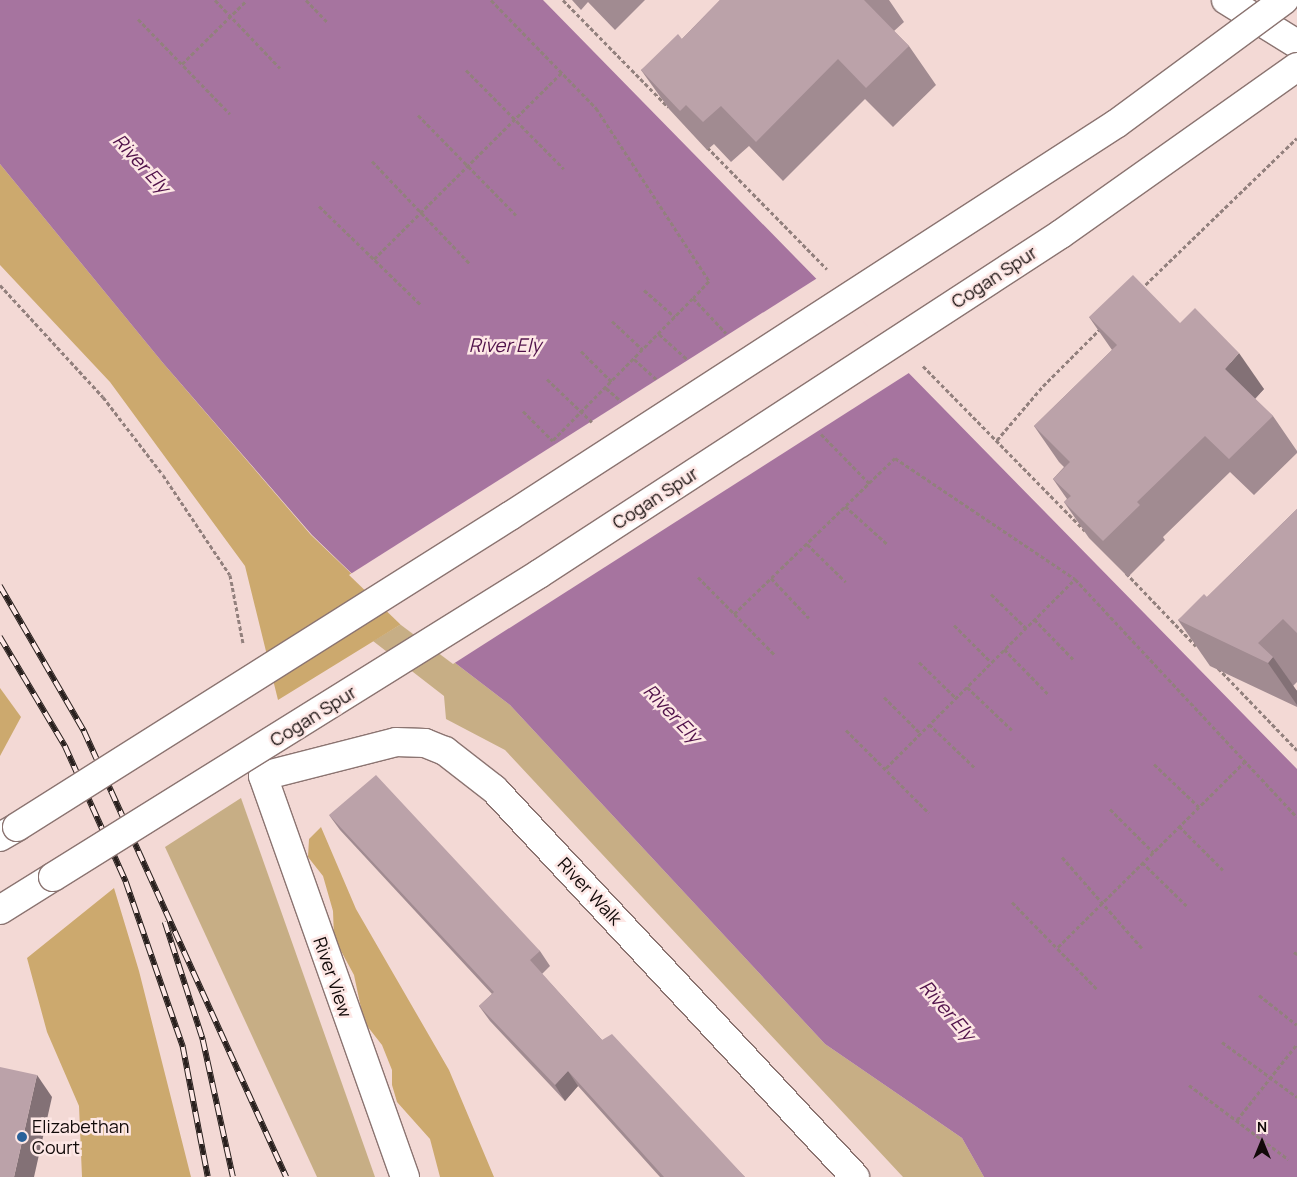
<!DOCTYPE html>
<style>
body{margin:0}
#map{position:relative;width:1297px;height:1177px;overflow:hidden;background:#f3d9d5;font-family:Manrope,sans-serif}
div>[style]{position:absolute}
.green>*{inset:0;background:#c7ae85}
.forest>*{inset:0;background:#cca96e}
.water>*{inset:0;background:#a6749f}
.pier>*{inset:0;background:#f3d9d5}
.path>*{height:3px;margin-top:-1.5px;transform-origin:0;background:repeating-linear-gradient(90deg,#92807d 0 4px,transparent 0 6.5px)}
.roads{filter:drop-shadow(1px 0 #8b7471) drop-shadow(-1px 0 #8b7471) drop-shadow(0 1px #8b7471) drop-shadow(0 -1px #8b7471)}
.minor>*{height:28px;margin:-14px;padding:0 14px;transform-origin:14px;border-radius:14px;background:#fff}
.major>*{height:28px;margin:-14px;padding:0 14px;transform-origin:14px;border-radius:14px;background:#fff}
.rail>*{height:5.5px;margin-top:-2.75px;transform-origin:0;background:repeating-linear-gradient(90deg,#fde7e5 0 11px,#29201e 0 22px);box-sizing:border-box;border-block:1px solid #29201e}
.bridges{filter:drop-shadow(1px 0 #8b7471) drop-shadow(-1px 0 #8b7471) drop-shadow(0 1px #8b7471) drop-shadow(0 -1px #8b7471)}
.major-bridge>*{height:28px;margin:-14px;padding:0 14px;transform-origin:14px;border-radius:14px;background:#fff}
.wall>*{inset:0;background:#a18b91}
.shaded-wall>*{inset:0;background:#837176}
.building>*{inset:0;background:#bba2a9}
.dots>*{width:14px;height:14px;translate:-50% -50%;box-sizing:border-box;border:2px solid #fde7e5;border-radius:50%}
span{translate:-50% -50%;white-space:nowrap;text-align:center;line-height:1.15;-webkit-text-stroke:5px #fde7e5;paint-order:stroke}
.street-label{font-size:18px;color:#120a09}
.poi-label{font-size:18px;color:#120a09}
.left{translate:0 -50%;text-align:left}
.water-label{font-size:19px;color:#50114a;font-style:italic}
.north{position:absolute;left:1237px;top:1117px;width:50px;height:50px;-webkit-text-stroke:4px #fde7e5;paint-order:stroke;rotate:0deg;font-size:14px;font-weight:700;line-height:20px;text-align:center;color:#120a09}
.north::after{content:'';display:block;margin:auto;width:18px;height:22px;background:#120a09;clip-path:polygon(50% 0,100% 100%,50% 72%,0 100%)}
</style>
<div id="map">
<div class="green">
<i style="clip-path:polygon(403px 623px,510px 705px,825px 1044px,962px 1138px,984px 1177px,903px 1177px,505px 750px,446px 719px,444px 696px,373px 641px)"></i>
<i style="clip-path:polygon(241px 798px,375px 1177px,317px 1177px,165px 847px)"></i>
</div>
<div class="forest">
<i style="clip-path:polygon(0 164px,163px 363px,311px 535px,403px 623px,278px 700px,245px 566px,110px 382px,0 265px)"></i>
<i style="clip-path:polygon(0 688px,21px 717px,0 756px)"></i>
<i style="clip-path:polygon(321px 827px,356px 909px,449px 1070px,494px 1177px,440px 1177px,430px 1139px,397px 1102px,392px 1085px,392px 1070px,382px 1045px,364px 1022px,354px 975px,334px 938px,333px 911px,323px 876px,308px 857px,309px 839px)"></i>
<i style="clip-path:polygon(114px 888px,139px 971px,191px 1177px,82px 1177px,79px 1106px,47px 1032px,27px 958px)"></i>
</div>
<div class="water">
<i style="clip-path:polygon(0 0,543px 0,1297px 769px,1297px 1177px,984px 1177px,962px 1138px,825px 1044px,510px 705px,403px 623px,312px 535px,163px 363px,0 164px)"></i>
</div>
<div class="pier">
<i style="clip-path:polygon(819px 277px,912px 371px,453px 664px,401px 625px,349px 575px)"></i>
</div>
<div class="path">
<i style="left:215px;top:0;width:94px;rotate:46.3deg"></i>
<i style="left:306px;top:0;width:32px;rotate:46deg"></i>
<i style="left:491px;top:0;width:151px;rotate:45.8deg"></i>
<i style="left:596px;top:108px;width:207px;rotate:56.8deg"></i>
<i style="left:709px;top:281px;width:23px;rotate:133deg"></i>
<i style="left:693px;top:298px;width:48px;rotate:46.7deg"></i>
<i style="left:563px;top:0;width:150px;rotate:45.5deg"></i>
<i style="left:138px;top:19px;width:132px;rotate:45.9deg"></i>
<i style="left:182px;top:64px;width:91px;rotate:-44.6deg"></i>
<i style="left:466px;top:70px;width:139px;rotate:45.3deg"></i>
<i style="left:418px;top:115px;width:140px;rotate:45.6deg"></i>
<i style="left:707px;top:147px;width:171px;rotate:45.5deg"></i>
<i style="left:372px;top:161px;width:142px;rotate:46.4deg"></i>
<i style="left:319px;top:206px;width:142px;rotate:44.1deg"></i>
<i style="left:374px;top:259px;width:265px;rotate:-44.8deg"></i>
<i style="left:0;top:285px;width:152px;rotate:47.4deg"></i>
<i style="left:103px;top:397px;width:98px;rotate:52.4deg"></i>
<i style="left:163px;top:475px;width:120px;rotate:56.2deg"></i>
<i style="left:230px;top:575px;width:69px;rotate:79.2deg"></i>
<i style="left:1141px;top:289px;width:217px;rotate:-44.1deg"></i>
<i style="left:644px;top:290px;width:41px;rotate:41.1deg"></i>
<i style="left:612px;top:321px;width:42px;rotate:43.1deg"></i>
<i style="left:659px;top:334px;width:38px;rotate:42deg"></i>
<i style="left:581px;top:351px;width:44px;rotate:45deg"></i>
<i style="left:634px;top:359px;width:30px;rotate:42deg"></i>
<i style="left:923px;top:366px;width:231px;rotate:45.5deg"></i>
<i style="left:547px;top:379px;width:62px;rotate:43.7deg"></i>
<i style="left:606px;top:388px;width:20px;rotate:41deg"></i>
<i style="left:523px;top:411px;width:42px;rotate:45deg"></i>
<i style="left:821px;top:434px;width:69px;rotate:45.6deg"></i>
<i style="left:869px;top:483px;width:36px;rotate:-44deg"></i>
<i style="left:895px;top:458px;width:217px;rotate:33.9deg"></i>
<i style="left:1075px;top:579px;width:325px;rotate:47deg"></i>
<i style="left:553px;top:440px;width:199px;rotate:-45.4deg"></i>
<i style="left:997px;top:440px;width:71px;rotate:-49.6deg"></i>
<i style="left:1043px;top:386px;width:82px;rotate:-45deg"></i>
<i style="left:845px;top:506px;width:57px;rotate:42.1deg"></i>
<i style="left:807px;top:544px;width:54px;rotate:44.3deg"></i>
<i style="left:1126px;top:573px;width:101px;rotate:46.2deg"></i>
<i style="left:698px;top:577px;width:110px;rotate:45.4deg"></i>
<i style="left:771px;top:578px;width:55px;rotate:46.5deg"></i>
<i style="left:991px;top:594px;width:49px;rotate:44.2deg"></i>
<i style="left:734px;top:614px;width:188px;rotate:-44.1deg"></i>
<i style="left:1034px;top:619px;width:56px;rotate:45.7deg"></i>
<i style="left:954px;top:625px;width:52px;rotate:45deg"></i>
<i style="left:1004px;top:649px;width:64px;rotate:45.6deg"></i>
<i style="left:919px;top:662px;width:52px;rotate:44.2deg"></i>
<i style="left:1218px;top:668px;width:114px;rotate:46.1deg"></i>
<i style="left:967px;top:687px;width:62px;rotate:43.7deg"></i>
<i style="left:884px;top:697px;width:51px;rotate:45deg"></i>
<i style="left:929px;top:724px;width:64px;rotate:43.7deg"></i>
<i style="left:846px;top:730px;width:117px;rotate:45deg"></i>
<i style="left:1154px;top:764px;width:62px;rotate:43.7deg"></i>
<i style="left:886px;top:768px;width:267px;rotate:-45deg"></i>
<i style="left:1110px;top:809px;width:61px;rotate:45deg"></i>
<i style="left:1179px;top:826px;width:62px;rotate:45deg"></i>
<i style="left:1062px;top:857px;width:121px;rotate:48.7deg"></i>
<i style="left:1142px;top:862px;width:63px;rotate:44.4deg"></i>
<i style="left:1012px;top:902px;width:123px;rotate:45.7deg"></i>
<i style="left:1058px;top:947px;width:262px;rotate:-44.8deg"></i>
<i style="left:1294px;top:952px;width:4px;rotate:34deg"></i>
<i style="left:1259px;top:995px;width:48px;rotate:38.3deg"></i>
<i style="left:1222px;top:1042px;width:93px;rotate:36.3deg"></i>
<i style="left:1189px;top:1085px;width:124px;rotate:36.8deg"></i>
<i style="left:1237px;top:1120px;width:97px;rotate:-51.7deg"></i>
</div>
<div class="roads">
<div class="minor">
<i style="left:1226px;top:0;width:84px;rotate:31.8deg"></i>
<i style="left:405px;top:1177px;width:425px;rotate:-109.5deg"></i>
<i style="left:263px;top:776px;width:137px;rotate:-14.3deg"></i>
<i style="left:396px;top:742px;width:29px;rotate:2deg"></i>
<i style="left:425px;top:743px;width:22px;rotate:22deg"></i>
<i style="left:445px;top:751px;width:62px;rotate:37.8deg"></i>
<i style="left:494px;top:789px;width:530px;rotate:47.06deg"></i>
</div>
<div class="major">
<i style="left:0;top:837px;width:20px;rotate:-30deg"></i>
<i style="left:0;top:910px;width:62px;rotate:-31.9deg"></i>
</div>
</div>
<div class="rail">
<i style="left:0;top:586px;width:168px;rotate:59.9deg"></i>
<i style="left:84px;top:731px;width:490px;rotate:65.6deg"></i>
<i style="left:0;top:637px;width:127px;rotate:59.2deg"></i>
<i style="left:65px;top:746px;width:149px;rotate:65.8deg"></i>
<i style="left:126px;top:882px;width:175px;rotate:70.9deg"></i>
<i style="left:183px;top:1047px;width:132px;rotate:79.1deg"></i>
<i style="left:165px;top:922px;width:124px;rotate:72.1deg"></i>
<i style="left:203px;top:1040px;width:140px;rotate:77.6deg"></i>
</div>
<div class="bridges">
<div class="major-bridge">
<i style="left:17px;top:827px;width:583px;rotate:-32.25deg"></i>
<i style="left:510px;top:516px;width:722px;rotate:-32.9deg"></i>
<i style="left:1116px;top:124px;width:209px;rotate:-36.4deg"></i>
<i style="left:53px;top:877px;width:573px;rotate:-31.94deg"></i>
<i style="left:539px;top:574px;width:623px;rotate:-33.08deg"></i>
<i style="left:1061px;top:234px;width:289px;rotate:-35.3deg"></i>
</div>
</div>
<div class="wall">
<i style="clip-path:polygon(572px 0,645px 0,615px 30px,588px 2px,581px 10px)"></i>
<i style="clip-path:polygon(720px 0,889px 0,904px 22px,894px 31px,909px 46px,936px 85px,893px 127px,865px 99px,783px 181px,749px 146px,731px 162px,714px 144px,707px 150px,669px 109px,641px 70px,682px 39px)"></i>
<i style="clip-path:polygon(1089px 317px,1180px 323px,1264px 389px,1255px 399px,1273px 416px,1297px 451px,1297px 453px,1254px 495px,1230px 472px,1163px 537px,1165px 540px,1128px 577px,1089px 538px,1064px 502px,1067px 499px,1053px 479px,1064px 467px,1059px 462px,1034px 426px,1112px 350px)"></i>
<i style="clip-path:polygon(1297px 509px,1297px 682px,1293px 686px,1297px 691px,1297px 707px,1210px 666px,1178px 620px,1207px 597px)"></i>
<i style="clip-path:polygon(329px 815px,540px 951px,550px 966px,542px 974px,602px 1040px,745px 1177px,660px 1177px,578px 1086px,565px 1101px,490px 1021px,479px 1006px,492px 994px,340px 830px)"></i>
</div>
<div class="shaded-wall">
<i style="clip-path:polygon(1239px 353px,1264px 389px,1250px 404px,1225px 369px)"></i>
<i style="clip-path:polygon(1273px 657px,1297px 691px,1297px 705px,1268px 663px)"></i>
<i style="clip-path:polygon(568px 1071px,578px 1086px,565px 1101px,555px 1085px)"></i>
<i style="clip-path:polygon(37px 1075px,52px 1097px,34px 1177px,14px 1177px)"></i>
</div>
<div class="building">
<i style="clip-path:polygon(720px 0,864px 0,909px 46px,866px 88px,838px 59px,756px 142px,721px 106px,703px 122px,686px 105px,680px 111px,641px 70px,678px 34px,682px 39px)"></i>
<i style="clip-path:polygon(1133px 275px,1180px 323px,1195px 308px,1239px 353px,1225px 369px,1273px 416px,1229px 459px,1205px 436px,1137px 502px,1140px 505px,1103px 541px,1064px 502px,1071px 496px,1053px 479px,1070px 462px,1034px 426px,1117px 345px,1089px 317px)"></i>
<i style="clip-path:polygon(1297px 509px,1297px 633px,1283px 619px,1258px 643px,1273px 657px,1268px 663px,1178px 620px,1204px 594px,1207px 597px)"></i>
<i style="clip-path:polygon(376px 775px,540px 951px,530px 960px,602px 1040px,612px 1034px,745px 1177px,664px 1177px,568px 1071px,555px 1085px,479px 1006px,494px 992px,329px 815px)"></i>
<i style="clip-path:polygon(0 1067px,37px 1075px,14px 1177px,0 1177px)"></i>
</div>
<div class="dots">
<i style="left:22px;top:1137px;background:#2a629a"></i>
</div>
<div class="street-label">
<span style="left:994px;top:277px;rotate:-33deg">Cogan Spur</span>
<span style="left:655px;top:498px;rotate:-33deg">Cogan Spur</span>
<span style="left:313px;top:716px;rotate:-32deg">Cogan Spur</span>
<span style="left:590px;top:891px;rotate:47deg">River Walk</span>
<span style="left:333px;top:977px;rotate:71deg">River View</span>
</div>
<div class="poi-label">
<span class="left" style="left:32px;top:1137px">Elizabethan<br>Court</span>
</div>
<div class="water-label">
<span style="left:141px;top:164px;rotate:47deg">River Ely</span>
<span style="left:505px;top:346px">River Ely</span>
<span style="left:672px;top:714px;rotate:46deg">River Ely</span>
<span style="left:947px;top:1011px;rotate:49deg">River Ely</span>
</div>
<div class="north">N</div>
</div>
